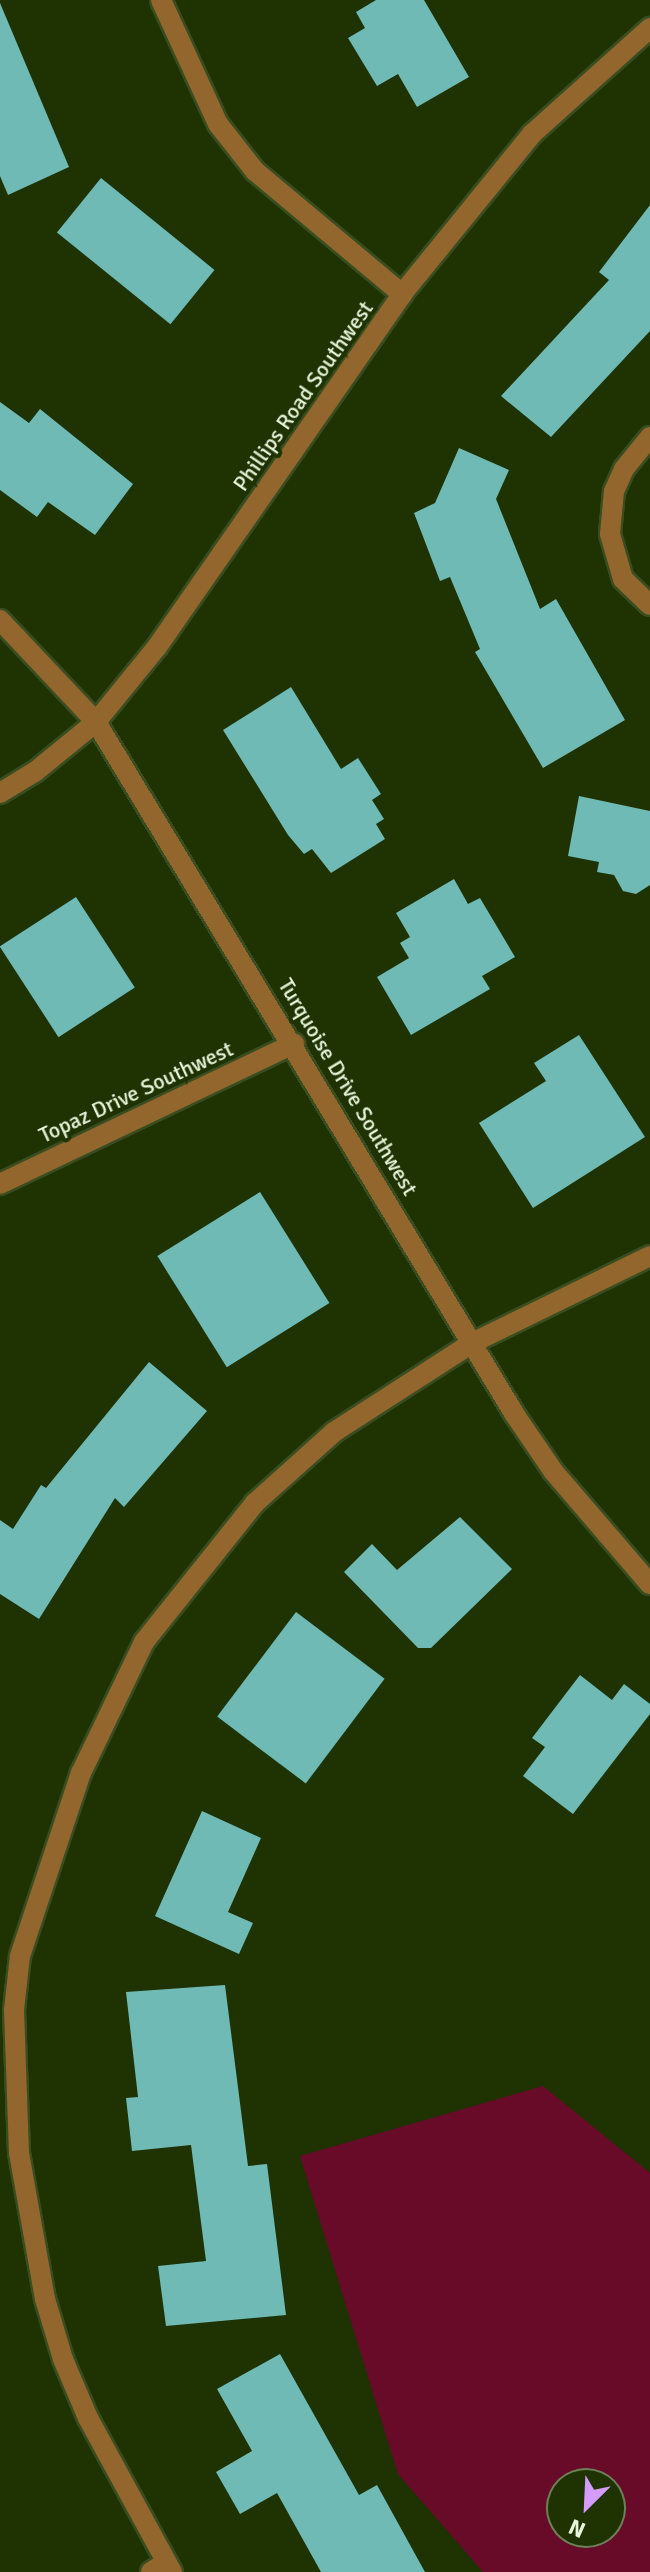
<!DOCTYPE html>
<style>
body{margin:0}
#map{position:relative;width:650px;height:2572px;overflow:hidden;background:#1e3202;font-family:Signika,sans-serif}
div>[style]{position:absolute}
.green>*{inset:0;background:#680b28}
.building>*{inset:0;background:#6fbab5;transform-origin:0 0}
.roads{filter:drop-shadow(2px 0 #3a4d20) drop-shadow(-2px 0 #3a4d20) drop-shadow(0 2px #3a4d20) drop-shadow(0 -2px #3a4d20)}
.minor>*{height:20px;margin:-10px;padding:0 10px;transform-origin:10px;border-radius:10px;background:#93662d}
.tertiary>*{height:20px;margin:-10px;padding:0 10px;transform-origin:10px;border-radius:10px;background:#93662d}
span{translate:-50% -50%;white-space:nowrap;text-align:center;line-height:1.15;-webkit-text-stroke:8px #1e3202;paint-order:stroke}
.street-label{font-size:22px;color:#e7f5da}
.north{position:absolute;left:546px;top:2468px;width:80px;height:80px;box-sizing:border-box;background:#1e3202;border:2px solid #6e8058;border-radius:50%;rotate:204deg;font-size:22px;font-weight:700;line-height:32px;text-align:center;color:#e7f5da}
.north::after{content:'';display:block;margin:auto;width:28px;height:36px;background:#d49cfc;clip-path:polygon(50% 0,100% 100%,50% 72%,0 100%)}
</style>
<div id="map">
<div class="green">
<i style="clip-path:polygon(evenodd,543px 2086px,650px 2173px,650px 2572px,483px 2572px,398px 2474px,300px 2156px,543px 2086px,610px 2484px,610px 2532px,562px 2532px,562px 2484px,610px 2484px)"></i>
</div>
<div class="building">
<i style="clip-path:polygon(376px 0,424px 0,469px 77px,417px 107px,398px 74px,377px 86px,348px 38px,365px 28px,356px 12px)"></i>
<i style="clip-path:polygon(0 3px,69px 167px,8px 195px,0 176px)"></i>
<i style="left:101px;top:178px;width:146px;height:70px;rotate:39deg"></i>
<i style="clip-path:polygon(650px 205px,650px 331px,551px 437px,501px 396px,609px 280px,599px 272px)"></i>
<i style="clip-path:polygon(0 402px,29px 423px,40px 409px,133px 484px,95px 535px,48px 502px,37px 517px,0 490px)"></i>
<i style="clip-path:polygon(459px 448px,509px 470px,496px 499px,540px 609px,556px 599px,625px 720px,543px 768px,475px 652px,480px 649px,450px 577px,440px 581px,414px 513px,435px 503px)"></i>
<i style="clip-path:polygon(291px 687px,341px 769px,358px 758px,381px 794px,372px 800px,384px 819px,376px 824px,385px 839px,331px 873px,312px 849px,304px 854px,288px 835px,223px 730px)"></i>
<i style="clip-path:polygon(579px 796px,650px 811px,650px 885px,636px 894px,623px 891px,614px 875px,597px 872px,599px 862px,568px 856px)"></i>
<i style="clip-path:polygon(454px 879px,468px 904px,480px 898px,515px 957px,482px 976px,490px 989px,411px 1035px,377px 977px,409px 958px,400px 943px,410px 937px,396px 913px)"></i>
<i style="left:76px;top:897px;width:108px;height:91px;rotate:57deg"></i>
<i style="clip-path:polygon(579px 1035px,645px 1137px,533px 1208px,479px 1123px,546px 1081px,534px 1063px)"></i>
<i style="left:260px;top:1192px;width:131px;height:121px;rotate:58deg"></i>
<i style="clip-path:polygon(149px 1362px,207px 1411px,124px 1507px,115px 1498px,39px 1619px,0 1594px,0 1520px,13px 1529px,41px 1485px,46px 1488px)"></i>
<i style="clip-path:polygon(460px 1517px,512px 1569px,431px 1648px,418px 1648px,344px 1572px,372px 1544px,397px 1570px)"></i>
<i style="left:296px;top:1612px;width:111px;height:131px;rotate:37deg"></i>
<i style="clip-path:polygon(580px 1675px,612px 1700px,624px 1684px,650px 1704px,650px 1714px,573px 1814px,523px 1776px,545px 1747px,532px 1738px)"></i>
<i style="clip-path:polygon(202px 1811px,261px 1838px,228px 1912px,253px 1923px,239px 1954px,155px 1916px)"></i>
<i style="clip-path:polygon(225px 1985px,248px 2166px,267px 2164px,286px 2315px,166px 2326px,158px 2266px,206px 2261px,191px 2145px,132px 2151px,126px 2098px,138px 2097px,126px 1992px)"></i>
<i style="clip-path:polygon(280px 2354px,359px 2495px,377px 2485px,425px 2572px,321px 2572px,277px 2493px,240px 2514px,216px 2472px,252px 2451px,217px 2389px)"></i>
</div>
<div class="roads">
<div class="minor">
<i style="left:161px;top:0;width:136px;rotate:65.3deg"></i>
<i style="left:218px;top:124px;width:60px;rotate:51.8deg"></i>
<i style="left:255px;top:171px;width:192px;rotate:39.9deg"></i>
<i style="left:650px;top:437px;width:41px;rotate:129.1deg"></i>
<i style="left:624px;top:469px;width:24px;rotate:114deg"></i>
<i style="left:614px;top:491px;width:43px;rotate:95.3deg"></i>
<i style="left:610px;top:534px;width:47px;rotate:73.9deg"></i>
<i style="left:623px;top:579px;width:37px;rotate:44deg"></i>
<i style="left:0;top:620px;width:140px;rotate:46.7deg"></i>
<i style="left:96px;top:722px;width:810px;rotate:58.84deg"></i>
<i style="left:515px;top:1415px;width:68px;rotate:55.8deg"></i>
<i style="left:553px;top:1471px;width:149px;rotate:49.4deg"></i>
<i style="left:0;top:793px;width:42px;rotate:-31.4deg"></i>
<i style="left:36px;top:771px;width:77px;rotate:-39.2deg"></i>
<i style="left:0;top:1184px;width:326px;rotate:-25.5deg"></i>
<i style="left:151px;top:2572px;width:17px;rotate:-33deg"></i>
</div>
<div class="tertiary">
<i style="left:96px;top:722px;width:97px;rotate:-50.9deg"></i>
<i style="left:157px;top:647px;width:430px;rotate:-55.2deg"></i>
<i style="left:402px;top:294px;width:206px;rotate:-50.9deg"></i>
<i style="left:532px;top:134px;width:159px;rotate:-41.9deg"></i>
<i style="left:172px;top:2572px;width:175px;rotate:-118.6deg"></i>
<i style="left:88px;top:2418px;width:64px;rotate:-113deg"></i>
<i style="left:63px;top:2359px;width:63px;rotate:-106.7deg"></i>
<i style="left:45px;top:2299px;width:148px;rotate:-100.1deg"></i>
<i style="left:19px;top:2153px;width:143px;rotate:-92deg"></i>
<i style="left:14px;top:2010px;width:54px;rotate:-83.7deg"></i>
<i style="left:20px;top:1956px;width:193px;rotate:-71.6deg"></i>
<i style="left:81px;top:1773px;width:145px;rotate:-64.3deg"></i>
<i style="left:144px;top:1642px;width:178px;rotate:-51.4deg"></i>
<i style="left:255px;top:1503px;width:106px;rotate:-41.9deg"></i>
<i style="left:334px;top:1432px;width:164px;rotate:-32.8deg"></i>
<i style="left:472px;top:1343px;width:198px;rotate:-26deg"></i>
</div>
</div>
<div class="street-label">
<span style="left:303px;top:396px;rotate:-55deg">Phillips Road Southwest</span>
<span style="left:348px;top:1087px;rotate:59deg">Turquoise Drive Southwest</span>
<span style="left:136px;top:1092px;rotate:-25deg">Topaz Drive Southwest</span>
</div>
<div class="north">N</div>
</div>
